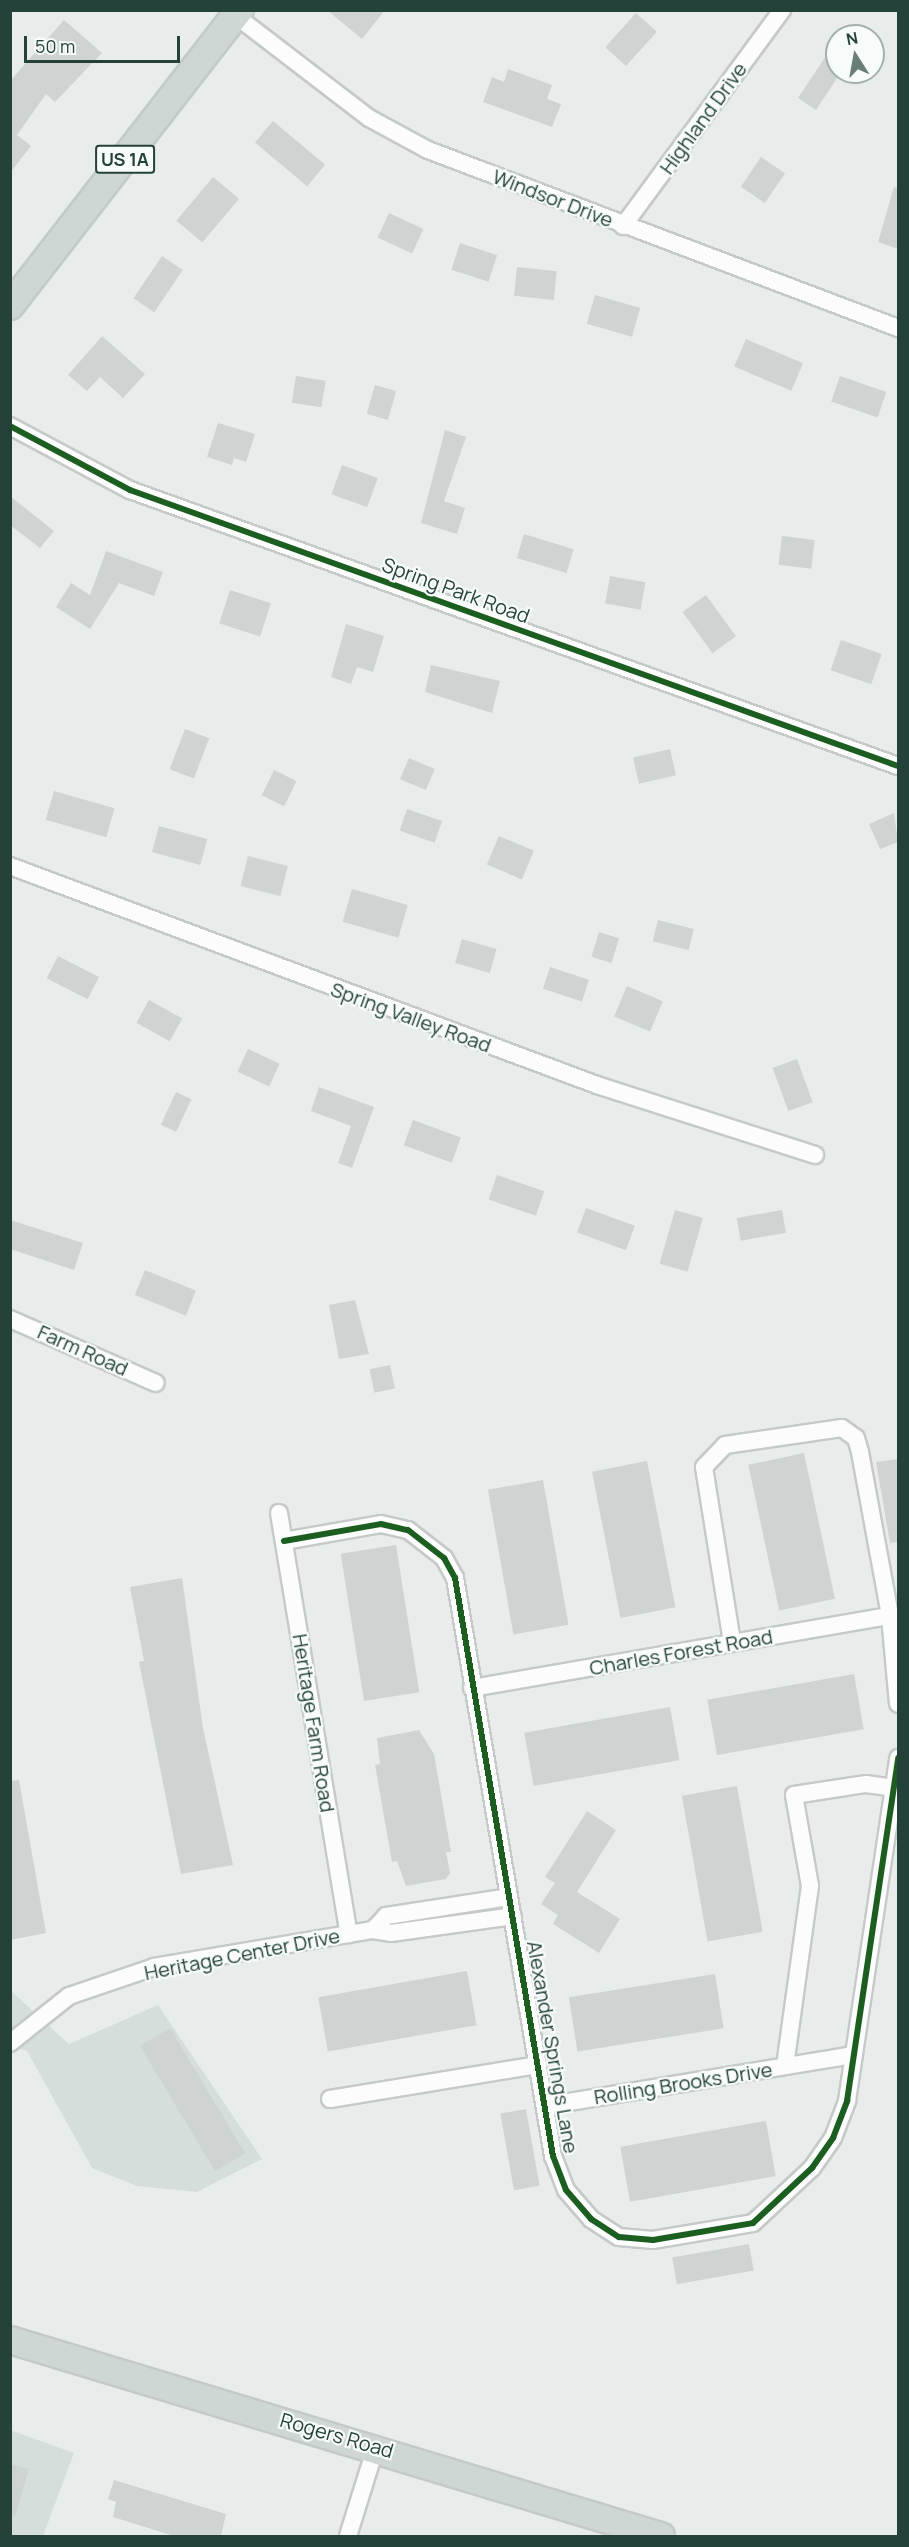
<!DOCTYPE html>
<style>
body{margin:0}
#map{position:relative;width:909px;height:2547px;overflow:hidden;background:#e8edeb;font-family:Manrope,sans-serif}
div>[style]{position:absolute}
.built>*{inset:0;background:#d6dedb}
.building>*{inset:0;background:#cfd4d2;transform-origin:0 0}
.roads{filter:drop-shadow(2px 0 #c5cac8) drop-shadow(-2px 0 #c5cac8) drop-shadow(0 2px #c5cac8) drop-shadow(0 -2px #c5cac8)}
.street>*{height:16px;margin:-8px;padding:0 8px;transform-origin:8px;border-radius:8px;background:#fcfcfc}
.primary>*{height:26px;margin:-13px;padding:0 13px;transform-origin:13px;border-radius:13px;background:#cfd7d5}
.cycleway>*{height:6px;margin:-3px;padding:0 3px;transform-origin:3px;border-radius:3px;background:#1b5e20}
span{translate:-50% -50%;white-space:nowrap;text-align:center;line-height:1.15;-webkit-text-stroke:4.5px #f7fbf9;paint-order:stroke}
.shield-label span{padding:2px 4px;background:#f7fbf9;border:2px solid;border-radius:4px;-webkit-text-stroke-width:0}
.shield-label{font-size:18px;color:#24423a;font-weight:700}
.street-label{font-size:20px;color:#24423a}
.frame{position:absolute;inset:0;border:12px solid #24423a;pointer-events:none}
.north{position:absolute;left:825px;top:24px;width:60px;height:60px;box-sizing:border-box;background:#f7fbf9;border:2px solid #a3b1ad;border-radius:50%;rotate:349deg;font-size:16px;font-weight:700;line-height:24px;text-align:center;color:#24423a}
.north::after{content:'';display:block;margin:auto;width:21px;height:27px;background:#697e78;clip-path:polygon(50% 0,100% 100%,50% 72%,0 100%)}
.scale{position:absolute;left:24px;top:36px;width:156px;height:27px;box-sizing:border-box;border:3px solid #24423a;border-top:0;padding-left:8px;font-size:18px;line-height:21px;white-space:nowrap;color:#24423a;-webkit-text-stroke:4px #f7fbf9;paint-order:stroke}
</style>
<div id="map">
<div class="built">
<i style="clip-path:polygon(10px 1990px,69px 2044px,158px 2005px,262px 2159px,197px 2192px,137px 2186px,92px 2168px,27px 2051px,11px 2046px)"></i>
<i style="clip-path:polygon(10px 2430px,74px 2453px,43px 2536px,11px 2536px)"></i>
</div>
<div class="building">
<i style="clip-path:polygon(327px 10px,385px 10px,362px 39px)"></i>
<i style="left:636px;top:13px;width:28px;height:46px;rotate:42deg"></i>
<i style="clip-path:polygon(64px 20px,102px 53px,55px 102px,46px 94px,17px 135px,31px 146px,10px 173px,10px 81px)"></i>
<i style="clip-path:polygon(826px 56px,837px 63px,837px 78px,816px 110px,798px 98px)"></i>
<i style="clip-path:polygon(508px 69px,552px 85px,547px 99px,561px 104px,552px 127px,483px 102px,492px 77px,504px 82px)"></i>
<i style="left:273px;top:121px;width:68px;height:28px;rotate:40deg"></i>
<i style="left:761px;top:157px;width:29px;height:36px;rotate:34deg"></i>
<i style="left:213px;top:177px;width:34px;height:57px;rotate:40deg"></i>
<i style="clip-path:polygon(894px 187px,898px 188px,898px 249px,878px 242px)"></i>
<i style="left:389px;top:213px;width:38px;height:27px;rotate:25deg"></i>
<i style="left:460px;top:243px;width:39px;height:28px;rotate:18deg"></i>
<i style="left:162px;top:256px;width:25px;height:51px;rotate:34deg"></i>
<i style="left:517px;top:267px;width:40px;height:29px;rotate:6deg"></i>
<i style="left:595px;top:295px;width:47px;height:30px;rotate:16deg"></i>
<i style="clip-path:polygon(102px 336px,145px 374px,123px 398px,100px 377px,87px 391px,68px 375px)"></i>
<i style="left:746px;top:339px;width:62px;height:30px;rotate:23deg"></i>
<i style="left:296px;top:376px;width:30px;height:27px;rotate:9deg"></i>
<i style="left:840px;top:376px;width:49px;height:27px;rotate:19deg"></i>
<i style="left:375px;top:385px;width:22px;height:30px;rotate:16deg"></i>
<i style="clip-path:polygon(218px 423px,255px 434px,246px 462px,234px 458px,232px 465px,207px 457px)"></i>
<i style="clip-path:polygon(445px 430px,466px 437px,444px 501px,465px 508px,457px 534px,421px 523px)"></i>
<i style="left:342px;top:465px;width:38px;height:31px;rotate:20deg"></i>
<i style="clip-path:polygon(10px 496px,54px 531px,40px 548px,10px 525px)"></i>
<i style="left:524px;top:534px;width:52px;height:25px;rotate:17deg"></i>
<i style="left:782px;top:536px;width:33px;height:29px;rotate:7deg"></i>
<i style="clip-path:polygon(106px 551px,163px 572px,154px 596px,119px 583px,90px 629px,56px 607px,71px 583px,90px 595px)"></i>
<i style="left:610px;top:576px;width:36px;height:28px;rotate:10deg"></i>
<i style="left:230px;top:590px;width:43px;height:35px;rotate:18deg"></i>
<i style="left:706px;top:595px;width:51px;height:29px;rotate:54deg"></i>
<i style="clip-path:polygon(346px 624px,384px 636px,373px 672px,357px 667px,351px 684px,331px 677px)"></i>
<i style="left:841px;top:640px;width:43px;height:32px;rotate:19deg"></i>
<i style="clip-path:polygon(431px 665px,500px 681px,492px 713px,425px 692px)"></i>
<i style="left:185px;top:729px;width:26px;height:43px;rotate:21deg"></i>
<i style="left:670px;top:749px;width:27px;height:38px;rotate:77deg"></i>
<i style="left:409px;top:758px;width:28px;height:23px;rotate:23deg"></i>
<i style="left:274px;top:770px;width:25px;height:28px;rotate:26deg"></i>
<i style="left:54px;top:791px;width:63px;height:30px;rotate:16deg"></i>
<i style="left:407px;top:809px;width:37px;height:23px;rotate:19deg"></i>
<i style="clip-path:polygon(894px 813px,898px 842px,880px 849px,869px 824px)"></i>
<i style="left:159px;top:826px;width:50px;height:27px;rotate:15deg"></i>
<i style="left:499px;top:836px;width:38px;height:31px;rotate:23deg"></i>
<i style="left:248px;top:856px;width:41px;height:31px;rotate:14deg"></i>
<i style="left:352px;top:889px;width:58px;height:34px;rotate:16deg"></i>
<i style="left:658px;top:920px;width:37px;height:22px;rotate:14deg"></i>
<i style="left:599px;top:932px;width:21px;height:26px;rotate:17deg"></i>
<i style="left:462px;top:939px;width:36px;height:25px;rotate:16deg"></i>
<i style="left:58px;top:956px;width:46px;height:25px;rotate:27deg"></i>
<i style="left:550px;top:967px;width:41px;height:23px;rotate:18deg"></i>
<i style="left:627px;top:986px;width:39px;height:33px;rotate:23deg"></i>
<i style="left:149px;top:1000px;width:38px;height:26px;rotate:29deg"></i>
<i style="left:248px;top:1049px;width:35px;height:25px;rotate:25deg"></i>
<i style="left:797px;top:1059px;width:46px;height:26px;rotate:70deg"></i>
<i style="clip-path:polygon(319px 1087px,374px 1107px,352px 1168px,338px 1163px,351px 1126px,311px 1111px)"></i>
<i style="left:176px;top:1092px;width:17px;height:36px;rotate:25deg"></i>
<i style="left:413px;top:1120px;width:51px;height:27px;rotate:20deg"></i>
<i style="left:497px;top:1175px;width:50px;height:26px;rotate:19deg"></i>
<i style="left:586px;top:1208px;width:52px;height:26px;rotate:20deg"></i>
<i style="left:675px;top:1210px;width:29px;height:56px;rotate:16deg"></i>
<i style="left:782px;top:1210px;width:23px;height:46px;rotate:80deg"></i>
<i style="clip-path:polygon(10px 1220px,83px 1243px,74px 1270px,10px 1249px)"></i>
<i style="left:145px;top:1270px;width:55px;height:27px;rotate:22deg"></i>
<i style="clip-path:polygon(355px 1300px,369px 1354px,339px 1359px,329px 1305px)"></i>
<i style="left:390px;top:1365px;width:24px;height:21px;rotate:78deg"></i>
<i style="left:804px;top:1453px;width:149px;height:57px;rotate:78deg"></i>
<i style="clip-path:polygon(898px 1459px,898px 1542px,890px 1543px,876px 1462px)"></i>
<i style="left:647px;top:1461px;width:149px;height:56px;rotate:79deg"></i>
<i style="left:543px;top:1480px;width:147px;height:56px;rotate:80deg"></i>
<i style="left:396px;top:1545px;width:149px;height:56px;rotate:81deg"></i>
<i style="clip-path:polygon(182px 1578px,203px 1728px,233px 1865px,181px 1874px,139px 1662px,144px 1661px,130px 1587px)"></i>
<i style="left:854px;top:1674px;width:56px;height:149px;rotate:80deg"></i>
<i style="left:670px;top:1707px;width:54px;height:148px;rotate:80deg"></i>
<i style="clip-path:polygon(419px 1730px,434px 1754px,451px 1852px,446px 1852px,450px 1873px,446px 1879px,406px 1886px,397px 1861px,392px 1862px,375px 1765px,380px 1764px,377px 1738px)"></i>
<i style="clip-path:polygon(19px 1780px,46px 1933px,10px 1940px,10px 1781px)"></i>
<i style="left:737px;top:1786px;width:148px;height:56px;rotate:80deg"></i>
<i style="clip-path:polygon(587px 1811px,616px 1830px,577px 1892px,620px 1919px,599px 1953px,553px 1924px,558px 1915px,541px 1904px,555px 1883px,545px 1877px)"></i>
<i style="left:467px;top:1971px;width:55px;height:151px;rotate:80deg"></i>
<i style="left:715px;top:1974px;width:55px;height:148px;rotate:81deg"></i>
<i style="left:170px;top:2028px;width:146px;height:35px;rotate:59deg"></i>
<i style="left:526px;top:2109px;width:78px;height:26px;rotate:80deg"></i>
<i style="left:766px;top:2121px;width:56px;height:148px;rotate:80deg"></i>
<i style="left:749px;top:2244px;width:27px;height:78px;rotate:80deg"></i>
<i style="clip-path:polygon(10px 2464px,29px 2469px,15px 2517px,10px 2517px)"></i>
<i style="clip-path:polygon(114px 2480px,226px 2514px,221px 2536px,174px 2536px,113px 2517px,116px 2502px,108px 2499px)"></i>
</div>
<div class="roads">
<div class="street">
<i style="left:236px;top:16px;width:168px;rotate:37.5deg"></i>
<i style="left:369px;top:118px;width:67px;rotate:28.5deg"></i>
<i style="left:428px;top:150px;width:503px;rotate:20.74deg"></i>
<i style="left:623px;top:226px;width:268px;rotate:-53.6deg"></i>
<i style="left:10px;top:426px;width:136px;rotate:28.1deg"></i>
<i style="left:130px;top:490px;width:816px;rotate:19.77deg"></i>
<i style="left:10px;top:866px;width:627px;rotate:20.46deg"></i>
<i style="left:597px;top:1085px;width:229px;rotate:17.8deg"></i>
<i style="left:10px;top:1319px;width:159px;rotate:23.7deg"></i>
<i style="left:279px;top:1513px;width:427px;rotate:80.6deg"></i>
<i style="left:284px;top:1541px;width:98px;rotate:-9.9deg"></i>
<i style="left:381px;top:1524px;width:28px;rotate:13deg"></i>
<i style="left:408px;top:1530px;width:46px;rotate:37.9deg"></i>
<i style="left:444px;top:1558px;width:23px;rotate:61deg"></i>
<i style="left:455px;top:1578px;width:586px;rotate:80.38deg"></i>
<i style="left:553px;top:2156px;width:36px;rotate:69deg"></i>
<i style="left:566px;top:2190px;width:38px;rotate:49deg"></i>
<i style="left:591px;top:2219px;width:33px;rotate:33deg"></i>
<i style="left:619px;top:2237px;width:34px;rotate:5deg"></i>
<i style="left:653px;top:2240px;width:101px;rotate:-9.6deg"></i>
<i style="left:753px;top:2223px;width:81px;rotate:-43deg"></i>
<i style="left:812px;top:2168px;width:37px;rotate:-55deg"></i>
<i style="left:833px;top:2138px;width:40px;rotate:-69deg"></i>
<i style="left:847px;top:2101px;width:347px;rotate:-81.5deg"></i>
<i style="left:732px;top:1642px;width:177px;rotate:-99.1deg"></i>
<i style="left:704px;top:1467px;width:30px;rotate:-46deg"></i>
<i style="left:725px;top:1445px;width:118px;rotate:-8.3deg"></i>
<i style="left:842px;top:1428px;width:17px;rotate:36deg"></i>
<i style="left:856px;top:1438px;width:15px;rotate:74deg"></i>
<i style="left:860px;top:1452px;width:167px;rotate:79.6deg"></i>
<i style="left:890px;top:1616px;width:88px;rotate:84.8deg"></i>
<i style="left:472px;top:1688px;width:424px;rotate:-9.8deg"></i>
<i style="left:373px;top:1930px;width:19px;rotate:-47deg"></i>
<i style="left:386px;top:1916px;width:124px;rotate:-8.8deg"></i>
<i style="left:10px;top:2043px;width:75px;rotate:-38.5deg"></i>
<i style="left:69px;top:1996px;width:90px;rotate:-18.8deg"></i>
<i style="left:154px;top:1967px;width:222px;rotate:-9.6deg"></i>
<i style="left:373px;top:1930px;width:18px;rotate:9deg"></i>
<i style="left:391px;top:1933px;width:123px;rotate:-7.9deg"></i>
<i style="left:785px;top:2066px;width:182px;rotate:-82.1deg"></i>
<i style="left:810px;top:1886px;width:92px;rotate:-100deg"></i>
<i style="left:794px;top:1795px;width:73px;rotate:-8.7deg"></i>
<i style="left:866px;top:1784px;width:28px;rotate:8deg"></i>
<i style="left:330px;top:2099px;width:211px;rotate:-9.3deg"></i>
<i style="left:545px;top:2106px;width:313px;rotate:-9.4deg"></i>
<i style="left:348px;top:2536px;width:94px;rotate:-72.7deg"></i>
</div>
<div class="primary">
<i style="left:10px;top:306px;width:375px;rotate:-52.2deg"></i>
<i style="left:10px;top:2340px;width:680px;rotate:16.76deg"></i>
</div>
</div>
<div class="cycleway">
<i style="left:10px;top:426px;width:136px;rotate:28.1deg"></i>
<i style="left:130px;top:490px;width:816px;rotate:19.77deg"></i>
<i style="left:284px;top:1541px;width:98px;rotate:-9.9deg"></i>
<i style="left:381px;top:1524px;width:28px;rotate:13deg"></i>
<i style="left:408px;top:1530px;width:46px;rotate:37.9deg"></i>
<i style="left:444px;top:1558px;width:23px;rotate:61deg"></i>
<i style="left:455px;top:1578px;width:586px;rotate:80.38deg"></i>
<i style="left:553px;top:2156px;width:36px;rotate:69deg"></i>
<i style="left:566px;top:2190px;width:38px;rotate:49deg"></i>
<i style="left:591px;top:2219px;width:33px;rotate:33deg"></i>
<i style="left:619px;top:2237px;width:34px;rotate:5deg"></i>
<i style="left:653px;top:2240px;width:101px;rotate:-9.6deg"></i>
<i style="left:753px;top:2223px;width:81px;rotate:-43deg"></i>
<i style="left:812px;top:2168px;width:37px;rotate:-55deg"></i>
<i style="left:833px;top:2138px;width:40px;rotate:-69deg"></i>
<i style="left:847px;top:2101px;width:347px;rotate:-81.5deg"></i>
</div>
<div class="shield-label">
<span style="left:125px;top:159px">US 1A</span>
</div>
<div class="street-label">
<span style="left:703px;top:118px;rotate:-54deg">Highland Drive</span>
<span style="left:553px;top:198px;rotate:21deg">Windsor Drive</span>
<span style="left:456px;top:590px;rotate:20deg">Spring Park Road</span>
<span style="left:411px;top:1017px;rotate:20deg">Spring Valley Road</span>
<span style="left:83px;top:1350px;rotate:24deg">Farm Road</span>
<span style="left:681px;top:1652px;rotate:-10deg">Charles Forest Road</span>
<span style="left:314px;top:1723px;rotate:81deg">Heritage Farm Road</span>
<span style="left:242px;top:1954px;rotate:-11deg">Heritage Center Drive</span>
<span style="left:553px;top:2047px;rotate:80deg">Alexander Springs Lane</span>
<span style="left:683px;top:2083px;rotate:-9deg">Rolling Brooks Drive</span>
<span style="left:337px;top:2435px;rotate:16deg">Rogers Road</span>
</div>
<div class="frame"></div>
<div class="north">N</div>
<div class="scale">50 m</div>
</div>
